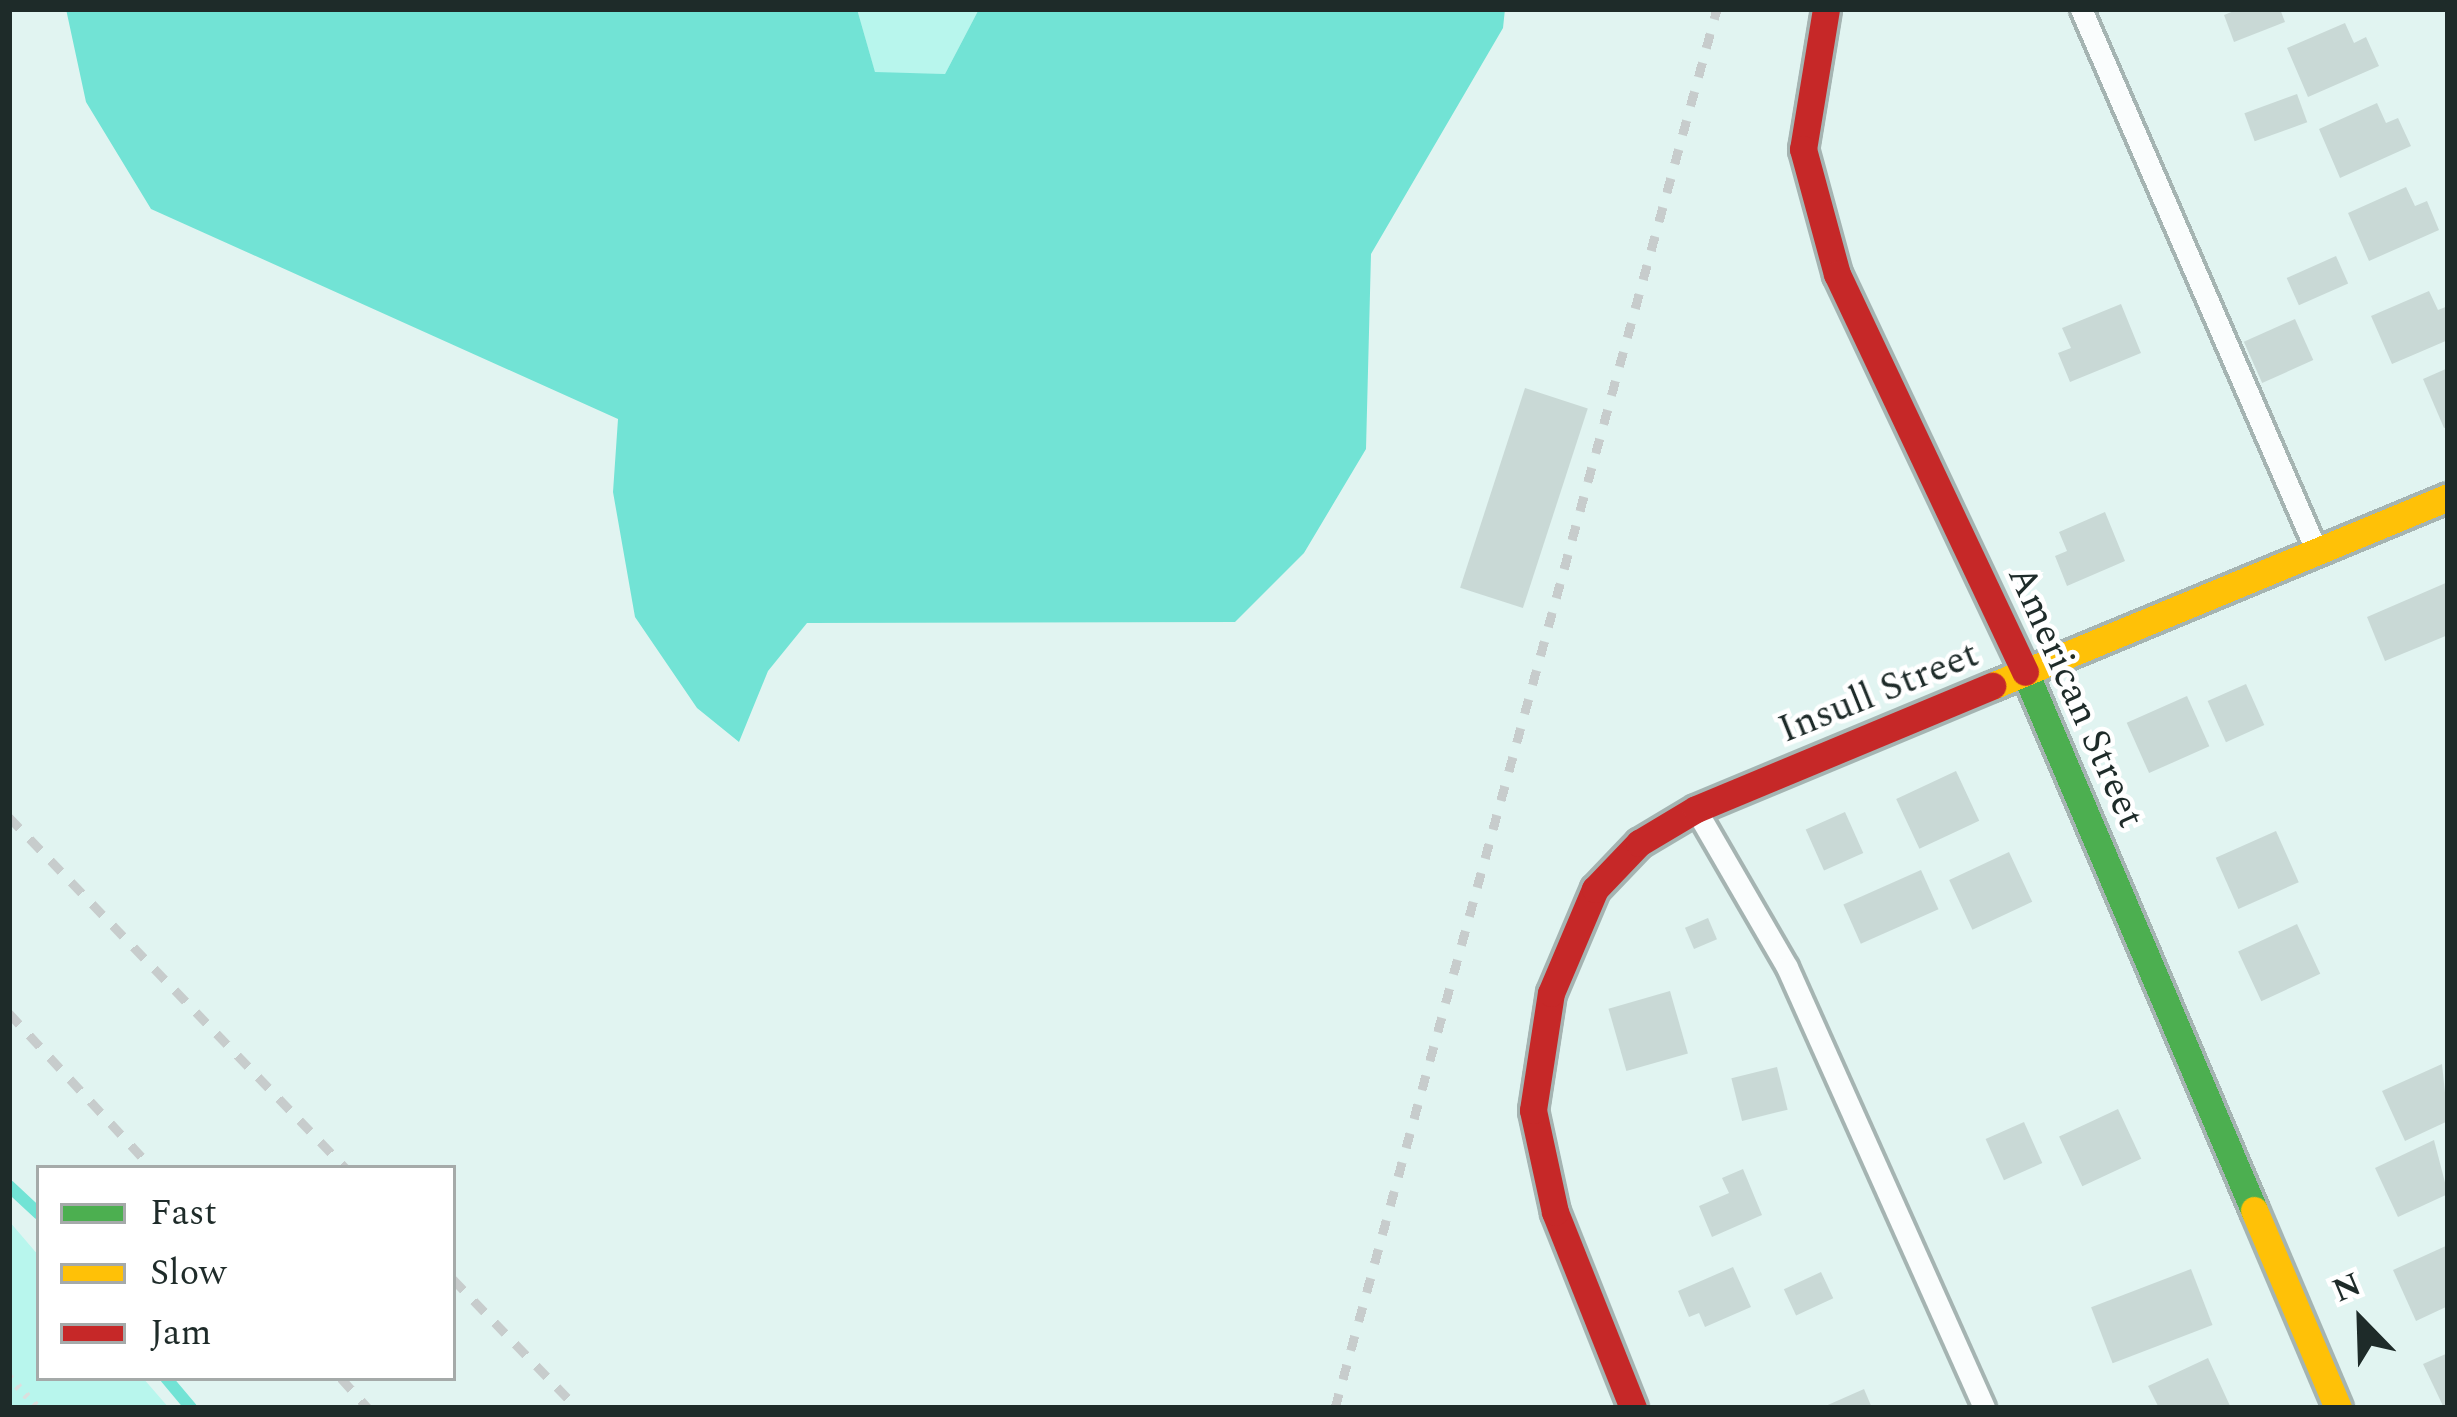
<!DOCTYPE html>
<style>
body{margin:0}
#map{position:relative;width:2457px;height:1417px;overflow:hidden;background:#e1f4f1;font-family:Spectral,serif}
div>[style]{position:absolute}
.green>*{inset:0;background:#b8f6ed}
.water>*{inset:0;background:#72e3d5}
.stream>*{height:12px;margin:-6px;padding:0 6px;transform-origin:6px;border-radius:6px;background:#72e3d5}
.building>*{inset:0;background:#c9d9d6;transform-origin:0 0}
.path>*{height:8px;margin-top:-4px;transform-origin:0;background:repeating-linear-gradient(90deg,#dae0df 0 3px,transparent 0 12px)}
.roads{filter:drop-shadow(3px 0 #a5b4b2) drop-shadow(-3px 0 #a5b4b2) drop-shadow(0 3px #a5b4b2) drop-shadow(0 -3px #a5b4b2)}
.lane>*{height:21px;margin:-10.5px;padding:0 10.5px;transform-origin:10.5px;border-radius:10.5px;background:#fafdfd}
.fast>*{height:27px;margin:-13.5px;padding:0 13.5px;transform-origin:13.5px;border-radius:13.5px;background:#4caf50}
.slow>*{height:27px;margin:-13.5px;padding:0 13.5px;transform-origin:13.5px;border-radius:13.5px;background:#ffc107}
.jam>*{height:27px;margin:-13.5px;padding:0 13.5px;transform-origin:13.5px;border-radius:13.5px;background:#c62828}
.rail>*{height:9px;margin-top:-4.5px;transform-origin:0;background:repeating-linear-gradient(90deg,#c7cccc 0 15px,transparent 0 30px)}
span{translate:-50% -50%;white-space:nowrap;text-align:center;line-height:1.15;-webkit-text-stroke:9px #fff;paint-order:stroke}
.street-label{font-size:39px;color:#1e2b29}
.frame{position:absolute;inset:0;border:12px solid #1e2b29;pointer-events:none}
.legend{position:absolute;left:36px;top:1165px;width:420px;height:216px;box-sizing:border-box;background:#fff;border:3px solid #a5aaa9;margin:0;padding:15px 21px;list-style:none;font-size:36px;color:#1e2b29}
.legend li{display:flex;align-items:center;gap:24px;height:60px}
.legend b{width:60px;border:3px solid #a5aaa9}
.north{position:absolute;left:2301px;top:1261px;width:120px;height:120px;-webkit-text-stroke:9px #fff;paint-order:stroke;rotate:337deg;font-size:33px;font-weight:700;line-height:48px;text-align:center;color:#1e2b29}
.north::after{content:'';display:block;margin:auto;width:42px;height:54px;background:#1e2b29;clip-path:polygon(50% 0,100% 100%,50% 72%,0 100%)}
</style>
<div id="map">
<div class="green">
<i style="clip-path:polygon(857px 9px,979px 9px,945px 74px,875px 73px)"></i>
<i style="clip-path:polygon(9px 1221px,39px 1256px,39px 1378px,143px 1378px,169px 1408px,9px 1408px)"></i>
</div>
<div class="water">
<i style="clip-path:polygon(66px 9px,857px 9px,875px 72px,945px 74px,979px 9px,1505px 9px,1503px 28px,1371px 254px,1366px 449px,1304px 553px,1235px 622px,807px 623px,768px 671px,739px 742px,697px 708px,635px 617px,613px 492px,618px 419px,151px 209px,86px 102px)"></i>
</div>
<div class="stream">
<i style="left:9px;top:1186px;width:41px;rotate:43deg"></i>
<i style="left:166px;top:1378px;width:39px;rotate:50deg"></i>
</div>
<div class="building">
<i style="clip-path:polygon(2239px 9px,2280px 9px,2285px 22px,2234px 42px,2224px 15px)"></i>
<i style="clip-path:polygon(2345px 23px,2354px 43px,2366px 37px,2379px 66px,2308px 97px,2287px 48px)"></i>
<i style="left:2297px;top:94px;width:30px;height:56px;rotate:70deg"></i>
<i style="clip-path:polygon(2377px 103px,2386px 123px,2398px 118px,2411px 146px,2340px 178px,2319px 129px)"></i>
<i style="clip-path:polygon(2406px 187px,2415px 206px,2427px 201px,2439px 230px,2369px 261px,2348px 213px)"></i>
<i style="left:2336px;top:256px;width:30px;height:54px;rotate:66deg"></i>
<i style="clip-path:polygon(2429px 291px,2438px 310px,2448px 306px,2448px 340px,2392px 364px,2371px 316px)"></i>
<i style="clip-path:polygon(2121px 304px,2141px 353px,2070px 382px,2058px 353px,2071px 348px,2062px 328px)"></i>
<i style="left:2295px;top:319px;width:45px;height:56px;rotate:66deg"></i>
<i style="clip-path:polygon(2448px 368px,2448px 427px,2444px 428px,2423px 379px)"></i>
<i style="left:1525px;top:388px;width:66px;height:210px;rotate:18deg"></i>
<i style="clip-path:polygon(2105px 512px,2125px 561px,2067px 586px,2055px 556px,2067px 551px,2059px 532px)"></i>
<i style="clip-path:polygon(2448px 582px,2448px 635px,2385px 661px,2367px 617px)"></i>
<i style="left:2246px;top:684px;width:45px;height:42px;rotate:66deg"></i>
<i style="left:2187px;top:696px;width:55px;height:66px;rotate:66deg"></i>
<i style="left:1956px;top:771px;width:55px;height:66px;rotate:65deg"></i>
<i style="left:1845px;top:812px;width:45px;height:43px;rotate:66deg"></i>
<i style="left:2276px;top:831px;width:56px;height:66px;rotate:66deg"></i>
<i style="left:2009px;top:852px;width:55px;height:66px;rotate:65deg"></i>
<i style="left:1921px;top:870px;width:43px;height:85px;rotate:66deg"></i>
<i style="left:1708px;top:918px;width:23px;height:25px;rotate:67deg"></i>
<i style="left:2297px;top:924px;width:55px;height:65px;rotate:65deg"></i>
<i style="left:1670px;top:991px;width:65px;height:64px;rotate:74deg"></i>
<i style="clip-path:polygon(2442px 1064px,2448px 1121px,2405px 1141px,2382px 1091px)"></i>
<i style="left:1777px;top:1067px;width:44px;height:47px;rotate:76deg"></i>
<i style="left:2118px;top:1109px;width:55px;height:65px;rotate:65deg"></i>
<i style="left:2024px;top:1122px;width:45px;height:42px;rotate:66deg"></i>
<i style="clip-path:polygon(2434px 1140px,2448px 1194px,2398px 1217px,2375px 1168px)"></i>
<i style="clip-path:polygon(1743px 1169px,1762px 1215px,1712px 1237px,1699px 1206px,1729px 1193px,1722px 1178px)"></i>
<i style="clip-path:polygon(2448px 1245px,2448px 1306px,2416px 1321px,2393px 1270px)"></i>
<i style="clip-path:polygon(1733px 1267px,1751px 1307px,1705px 1327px,1699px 1313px,1689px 1317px,1678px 1291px)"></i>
<i style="left:2191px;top:1269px;width:60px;height:107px;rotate:69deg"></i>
<i style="left:1821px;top:1272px;width:29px;height:41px;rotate:65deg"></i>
<i style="clip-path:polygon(2448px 1353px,2448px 1408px,2444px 1408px,2423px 1364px)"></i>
<i style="clip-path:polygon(2208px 1358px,2231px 1408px,2159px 1408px,2148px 1386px)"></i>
<i style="clip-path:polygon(1864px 1389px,1872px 1408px,1821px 1408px)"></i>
</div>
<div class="path">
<i style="left:9px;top:1377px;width:42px;rotate:46.9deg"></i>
</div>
<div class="roads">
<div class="lane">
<i style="left:2081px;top:9px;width:592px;rotate:66.51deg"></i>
<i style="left:1696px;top:810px;width:181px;rotate:59.9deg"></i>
<i style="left:1787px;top:967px;width:483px;rotate:65.9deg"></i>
</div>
<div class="fast">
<i style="left:2025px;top:672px;width:585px;rotate:66.94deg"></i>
</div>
<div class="slow">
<i style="left:1992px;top:686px;width:494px;rotate:-22.5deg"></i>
<i style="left:2254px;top:1210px;width:215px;rotate:67deg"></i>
</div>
<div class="jam">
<i style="left:1826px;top:9px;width:142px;rotate:99.3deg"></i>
<i style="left:1803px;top:149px;width:130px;rotate:74.8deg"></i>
<i style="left:1837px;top:274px;width:440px;rotate:64.7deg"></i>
<i style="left:1633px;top:1408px;width:211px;rotate:-111.7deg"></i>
<i style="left:1555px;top:1212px;width:104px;rotate:-102.2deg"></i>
<i style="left:1533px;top:1110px;width:118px;rotate:-81.3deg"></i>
<i style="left:1551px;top:993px;width:113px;rotate:-67.1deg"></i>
<i style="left:1595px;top:889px;width:64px;rotate:-46.3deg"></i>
<i style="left:1639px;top:843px;width:66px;rotate:-30.8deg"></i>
<i style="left:1696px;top:809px;width:321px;rotate:-22.6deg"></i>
</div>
</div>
<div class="rail">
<i style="left:9px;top:817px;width:487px;rotate:46.2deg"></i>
<i style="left:9px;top:1013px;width:211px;rotate:47.3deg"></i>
<i style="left:453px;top:1279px;width:179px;rotate:46.1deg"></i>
<i style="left:341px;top:1378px;width:40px;rotate:48deg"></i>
<i style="left:1335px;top:1408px;width:1450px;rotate:-74.73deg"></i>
</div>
<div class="street-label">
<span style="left:1879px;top:693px;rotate:-22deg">Insull Street</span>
<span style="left:2075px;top:697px;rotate:66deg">American Street</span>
</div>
<div class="frame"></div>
<ul class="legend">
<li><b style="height:15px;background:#4caf50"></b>Fast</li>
<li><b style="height:15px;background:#ffc107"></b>Slow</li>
<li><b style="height:15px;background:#c62828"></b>Jam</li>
</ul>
<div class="north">N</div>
</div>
